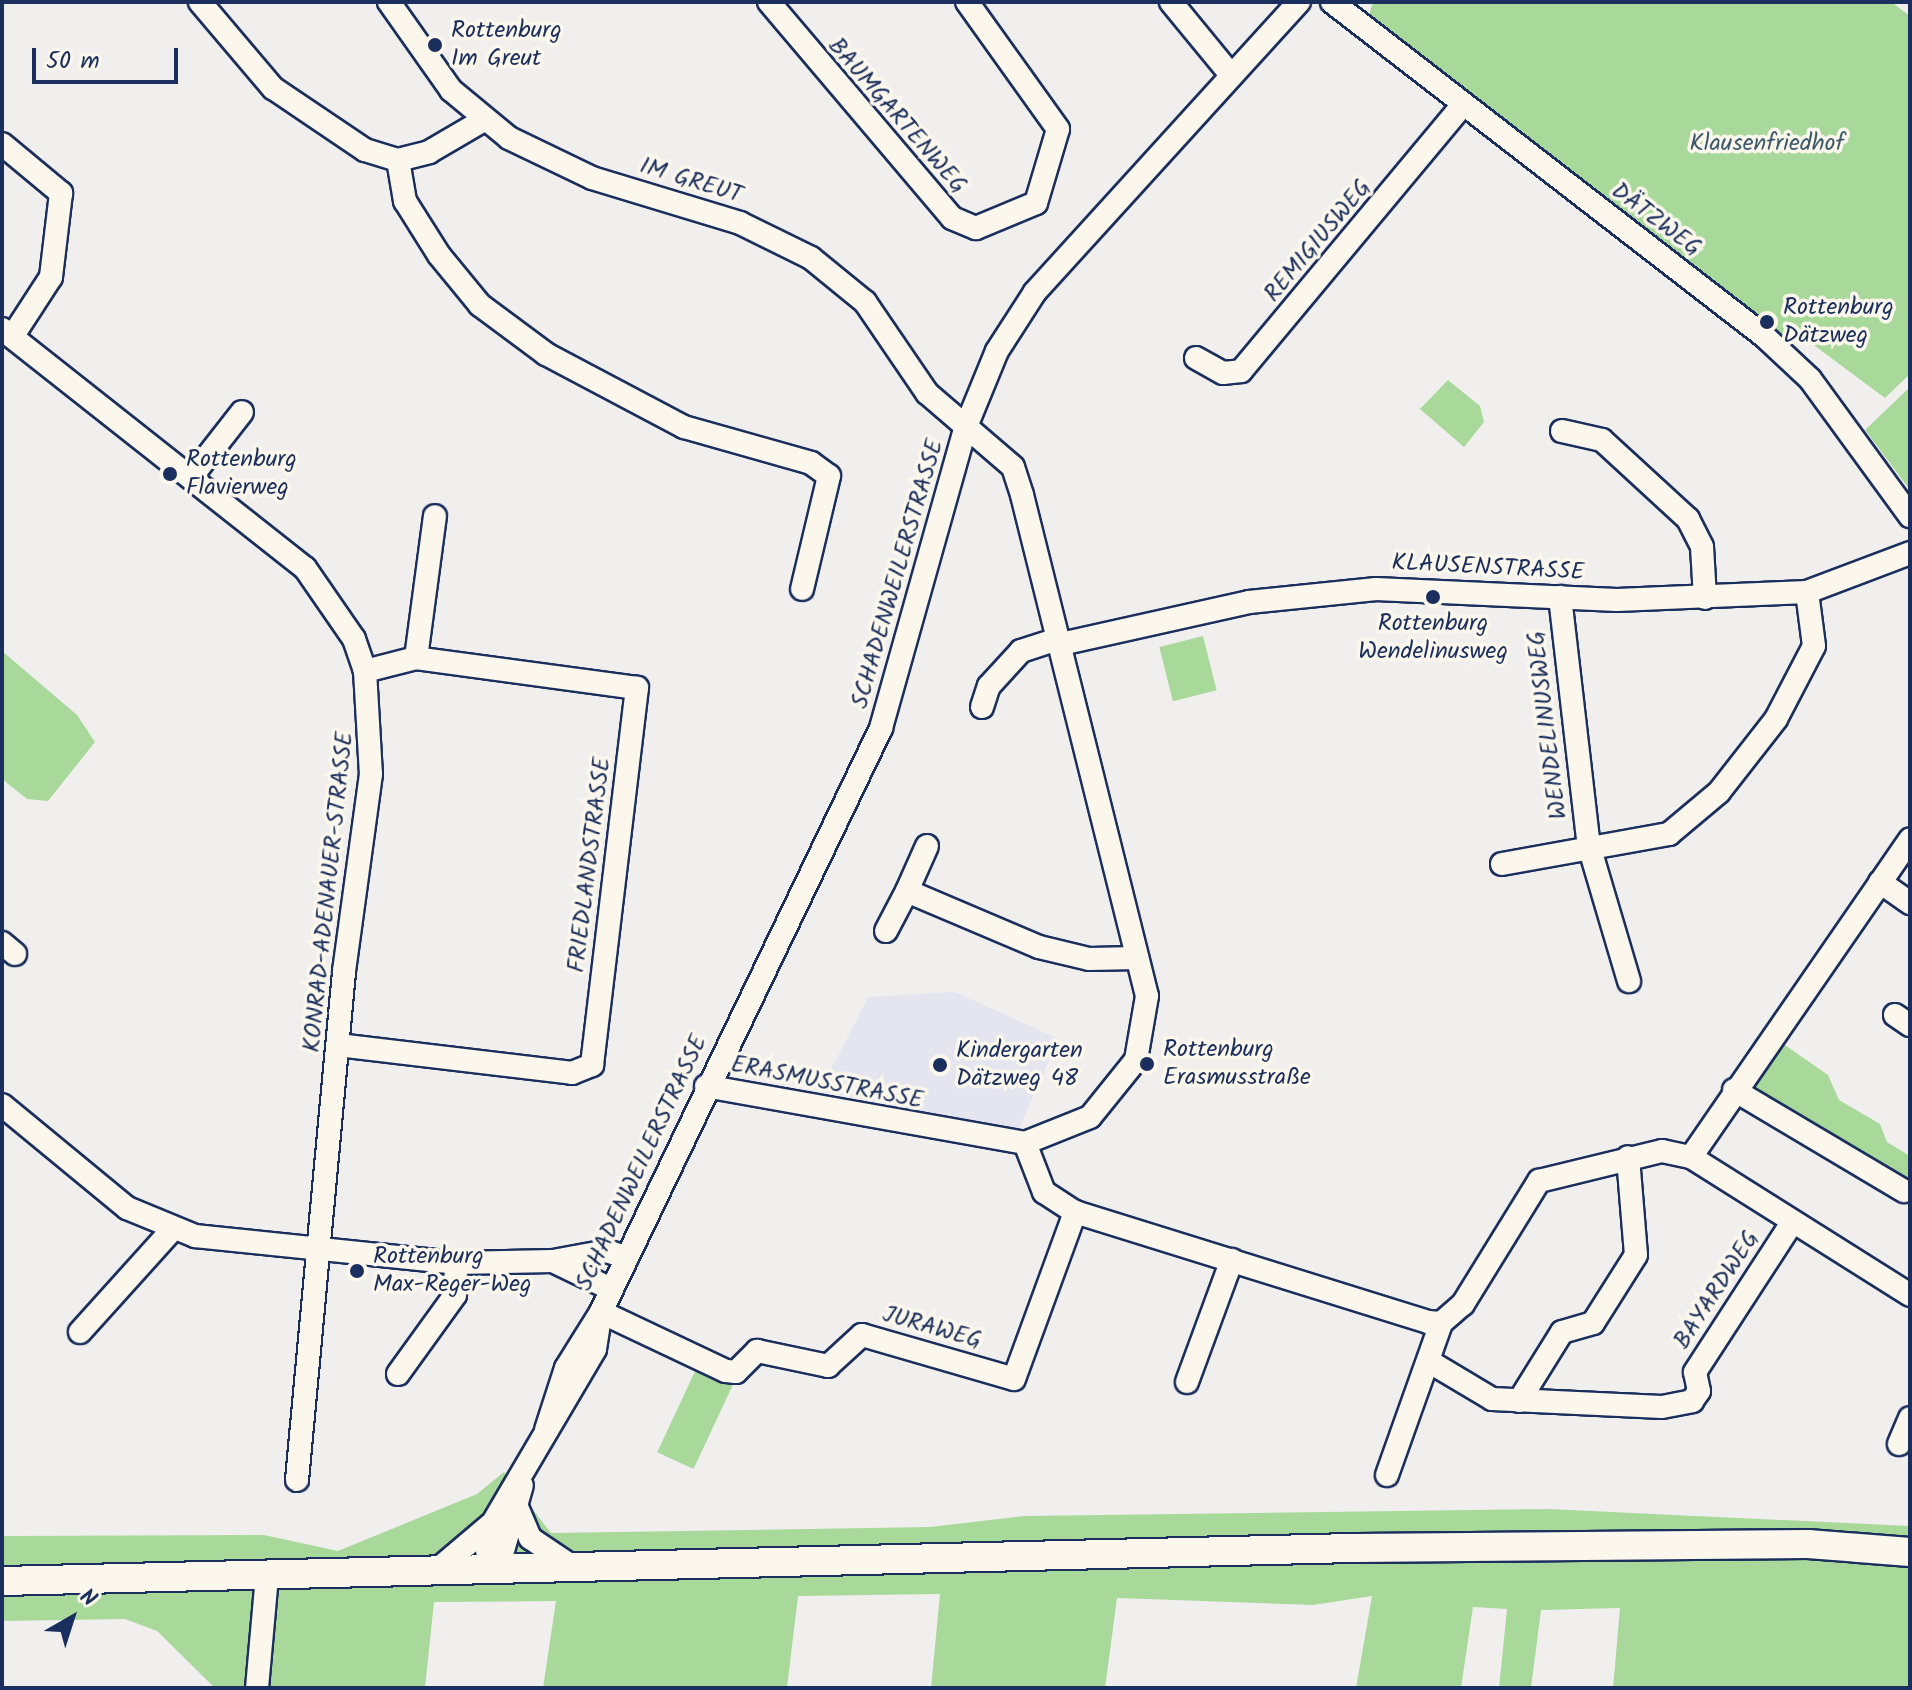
<!DOCTYPE html>
<meta charset="utf-8">
<style>
body{margin:0}
#map{position:relative;width:1912px;height:1690px;overflow:hidden;background:#f1efee;font-family:Kalam,sans-serif}
div>[style]{position:absolute}
.built>*{inset:0;background:#e5e5f0}
.green>*{inset:0;background:#a8d99a;transform-origin:0 0}
.roads{filter:drop-shadow(2px 0 #1b2f5e) drop-shadow(-2px 0 #1b2f5e) drop-shadow(0 2px #1b2f5e) drop-shadow(0 -2px #1b2f5e)}
.minor>*{height:22px;margin:-11px;padding:0 11px;transform-origin:11px;border-radius:11px;background:#fbf7ec}
.major>*{height:28px;margin:-14px;padding:0 14px;transform-origin:14px;border-radius:14px;background:#fbf7ec}
.dots>*{width:22px;height:22px;translate:-50% -50%;box-sizing:border-box;border:4px solid #fbf7ec;border-radius:50%}
span{translate:-50% -50%;white-space:nowrap;text-align:center;line-height:1.15;-webkit-text-stroke:7px #fbf7ec;paint-order:stroke}
.poi-label{font-size:24px;color:#1b2f5e}
.left{translate:0 -50%;text-align:left}
.street-label{font-size:24px;color:#1b2f5e}
.park-label{font-size:24px;color:#3e5a6d}
.frame{position:absolute;inset:0;border:4px solid #1b2f5e;pointer-events:none}
.north{position:absolute;left:32px;top:1578px;width:80px;height:80px;-webkit-text-stroke:6px #fbf7ec;paint-order:stroke;rotate:39deg;font-size:22px;font-weight:700;line-height:32px;text-align:center;color:#1b2f5e}
.north::after{content:'';display:block;margin:auto;width:28px;height:36px;background:#1b2f5e;clip-path:polygon(50% 0,100% 100%,50% 72%,0 100%)}
.scale{position:absolute;left:32px;top:48px;width:146px;height:36px;box-sizing:border-box;border:4px solid #1b2f5e;border-top:0;padding-left:10px;font-size:24px;line-height:28px;white-space:nowrap;color:#1b2f5e;-webkit-text-stroke:6px #fbf7ec;paint-order:stroke}
</style>
<div id="map">
<div class="built">
<i style="clip-path:polygon(955px 992px,1059px 1039px,1018px 1130px,820px 1091px,868px 997px)"></i>
</div>
<div class="green">
<i style="clip-path:polygon(1373px 2px,1891px 2px,1910px 16px,1910px 374px,1885px 398px,1807px 340px,1783px 338px,1369px 15px)"></i>
<i style="clip-path:polygon(1448px 380px,1480px 406px,1484px 422px,1464px 447px,1420px 409px)"></i>
<i style="clip-path:polygon(1910px 387px,1910px 490px,1865px 430px)"></i>
<i style="left:1203px;top:636px;width:56px;height:45px;rotate:76deg"></i>
<i style="clip-path:polygon(2px 651px,77px 715px,95px 742px,48px 801px,27px 799px,2px 779px)"></i>
<i style="clip-path:polygon(1782px 1043px,1828px 1075px,1839px 1100px,1880px 1124px,1887px 1142px,1910px 1156px,1910px 1183px,1750px 1085px)"></i>
<i style="left:697px;top:1367px;width:40px;height:94px;rotate:25deg"></i>
<i style="clip-path:polygon(504px 1472px,551px 1533px,930px 1527px,1024px 1516px,1548px 1509px,1910px 1526px,1910px 1688px,1613px 1688px,1620px 1608px,1541px 1610px,1531px 1688px,1499px 1688px,1507px 1609px,1473px 1607px,1461px 1688px,1356px 1688px,1372px 1596px,1313px 1605px,1117px 1598px,1105px 1688px,931px 1688px,940px 1594px,798px 1596px,787px 1688px,543px 1688px,556px 1601px,434px 1602px,425px 1688px,215px 1688px,157px 1631px,125px 1619px,2px 1621px,2px 1536px,264px 1535px,338px 1551px,477px 1494px)"></i>
</div>
<div class="roads">
<div class="minor">
<i style="left:200px;top:2px;width:113px;rotate:49.7deg"></i>
<i style="left:273px;top:88px;width:111px;rotate:34deg"></i>
<i style="left:365px;top:150px;width:34px;rotate:17deg"></i>
<i style="left:398px;top:160px;width:32px;rotate:-14deg"></i>
<i style="left:429px;top:152px;width:61px;rotate:-30.3deg"></i>
<i style="left:389px;top:2px;width:108px;rotate:54.8deg"></i>
<i style="left:451px;top:90px;width:75px;rotate:39.6deg"></i>
<i style="left:509px;top:138px;width:92px;rotate:25.7deg"></i>
<i style="left:592px;top:178px;width:155px;rotate:16.9deg"></i>
<i style="left:740px;top:223px;width:79px;rotate:26.2deg"></i>
<i style="left:811px;top:258px;width:70px;rotate:39.2deg"></i>
<i style="left:865px;top:302px;width:110px;rotate:55.7deg"></i>
<i style="left:927px;top:393px;width:113px;rotate:40.7deg"></i>
<i style="left:1013px;top:467px;width:29px;rotate:72deg"></i>
<i style="left:1022px;top:495px;width:516px;rotate:75.99deg"></i>
<i style="left:1147px;top:996px;width:65px;rotate:99.8deg"></i>
<i style="left:1136px;top:1060px;width:73px;rotate:128.9deg"></i>
<i style="left:1090px;top:1117px;width:70px;rotate:158.2deg"></i>
<i style="left:1025px;top:1143px;width:324px;rotate:-169.9deg"></i>
<i style="left:769px;top:2px;width:283px;rotate:49.7deg"></i>
<i style="left:952px;top:218px;width:26px;rotate:23deg"></i>
<i style="left:976px;top:228px;width:65px;rotate:-22.6deg"></i>
<i style="left:1036px;top:203px;width:77px;rotate:-73.4deg"></i>
<i style="left:1058px;top:129px;width:156px;rotate:-125.6deg"></i>
<i style="left:1171px;top:2px;width:94px;rotate:50.6deg"></i>
<i style="left:1332px;top:2px;width:546px;rotate:37.71deg"></i>
<i style="left:1764px;top:336px;width:63px;rotate:43.1deg"></i>
<i style="left:1810px;top:379px;width:170px;rotate:53.9deg"></i>
<i style="left:2px;top:144px;width:77px;rotate:39.7deg"></i>
<i style="left:61px;top:193px;width:85px;rotate:96.8deg"></i>
<i style="left:51px;top:277px;width:68px;rotate:123deg"></i>
<i style="left:398px;top:160px;width:42px;rotate:80.3deg"></i>
<i style="left:405px;top:201px;width:64px;rotate:57.8deg"></i>
<i style="left:439px;top:255px;width:65px;rotate:50.6deg"></i>
<i style="left:480px;top:305px;width:82px;rotate:36.6deg"></i>
<i style="left:546px;top:354px;width:156px;rotate:27.9deg"></i>
<i style="left:684px;top:427px;width:132px;rotate:15.8deg"></i>
<i style="left:811px;top:463px;width:22px;rotate:36deg"></i>
<i style="left:829px;top:476px;width:116px;rotate:103.4deg"></i>
<i style="left:2px;top:329px;width:386px;rotate:38.3deg"></i>
<i style="left:305px;top:568px;width:86px;rotate:55.4deg"></i>
<i style="left:354px;top:639px;width:34px;rotate:71deg"></i>
<i style="left:365px;top:671px;width:103px;rotate:86.7deg"></i>
<i style="left:371px;top:774px;width:200px;rotate:97.8deg"></i>
<i style="left:344px;top:972px;width:510px;rotate:95.29deg"></i>
<i style="left:1196px;top:358px;width:31px;rotate:29deg"></i>
<i style="left:1223px;top:373px;width:18px;rotate:-6deg"></i>
<i style="left:1241px;top:371px;width:346px;rotate:-50.2deg"></i>
<i style="left:1562px;top:431px;width:41px;rotate:12.7deg"></i>
<i style="left:1602px;top:440px;width:117px;rotate:42.6deg"></i>
<i style="left:1688px;top:519px;width:31px;rotate:63deg"></i>
<i style="left:1702px;top:547px;width:51px;rotate:86.6deg"></i>
<i style="left:192px;top:476px;width:81px;rotate:-52deg"></i>
<i style="left:1560px;top:597px;width:251px;rotate:83.4deg"></i>
<i style="left:1589px;top:846px;width:141px;rotate:73.5deg"></i>
<i style="left:1061px;top:644px;width:193px;rotate:-12.6deg"></i>
<i style="left:1249px;top:602px;width:128px;rotate:-5.8deg"></i>
<i style="left:1376px;top:589px;width:241px;rotate:2.6deg"></i>
<i style="left:1617px;top:600px;width:190px;rotate:-2.4deg"></i>
<i style="left:1807px;top:592px;width:110px;rotate:-20.7deg"></i>
<i style="left:416px;top:658px;width:143px;rotate:-82.4deg"></i>
<i style="left:982px;top:707px;width:22px;rotate:-72deg"></i>
<i style="left:989px;top:686px;width:47px;rotate:-47.6deg"></i>
<i style="left:1021px;top:651px;width:40px;rotate:-18deg"></i>
<i style="left:927px;top:846px;width:49px;rotate:114deg"></i>
<i style="left:907px;top:891px;width:143px;rotate:23deg"></i>
<i style="left:1039px;top:947px;width:51px;rotate:13.5deg"></i>
<i style="left:1089px;top:959px;width:48px;rotate:-1.2deg"></i>
<i style="left:1502px;top:864px;width:170px;rotate:-10.2deg"></i>
<i style="left:1669px;top:834px;width:65px;rotate:-40deg"></i>
<i style="left:1719px;top:792px;width:93px;rotate:-52deg"></i>
<i style="left:1776px;top:719px;width:82px;rotate:-62.5deg"></i>
<i style="left:1814px;top:646px;width:54px;rotate:-97.4deg"></i>
<i style="left:1880px;top:882px;width:37px;rotate:35deg"></i>
<i style="left:886px;top:931px;width:45px;rotate:-62.3deg"></i>
<i style="left:2px;top:943px;width:17px;rotate:40deg"></i>
<i style="left:1895px;top:1015px;width:18px;rotate:34deg"></i>
<i style="left:338px;top:1045px;width:236px;rotate:6.8deg"></i>
<i style="left:572px;top:1073px;width:22px;rotate:-22deg"></i>
<i style="left:592px;top:1065px;width:380px;rotate:-83.2deg"></i>
<i style="left:637px;top:688px;width:223px;rotate:-172.3deg"></i>
<i style="left:416px;top:658px;width:53px;rotate:165.7deg"></i>
<i style="left:1734px;top:1090px;width:198px;rotate:30.7deg"></i>
<i style="left:2px;top:1105px;width:162px;rotate:39.5deg"></i>
<i style="left:127px;top:1208px;width:74px;rotate:22.4deg"></i>
<i style="left:195px;top:1236px;width:262px;rotate:5.9deg"></i>
<i style="left:456px;top:1263px;width:97px;rotate:-1.2deg"></i>
<i style="left:553px;top:1261px;width:55px;rotate:-10.5deg"></i>
<i style="left:607px;top:1251px;width:21px;rotate:19deg"></i>
<i style="left:1025px;top:1143px;width:53px;rotate:68.8deg"></i>
<i style="left:1044px;top:1192px;width:37px;rotate:33deg"></i>
<i style="left:1075px;top:1212px;width:370px;rotate:17.3deg"></i>
<i style="left:1428px;top:1322px;width:13px;rotate:4deg"></i>
<i style="left:1441px;top:1323px;width:29px;rotate:-41deg"></i>
<i style="left:1463px;top:1304px;width:145px;rotate:-58.3deg"></i>
<i style="left:1539px;top:1181px;width:127px;rotate:-13.7deg"></i>
<i style="left:1662px;top:1151px;width:30px;rotate:12deg"></i>
<i style="left:1691px;top:1157px;width:259px;rotate:32.2deg"></i>
<i style="left:1691px;top:1157px;width:386px;rotate:-55.4deg"></i>
<i style="left:553px;top:1261px;width:64px;rotate:25.8deg"></i>
<i style="left:601px;top:1312px;width:138px;rotate:25.3deg"></i>
<i style="left:726px;top:1371px;width:10px;rotate:6deg"></i>
<i style="left:736px;top:1372px;width:30px;rotate:-45deg"></i>
<i style="left:757px;top:1351px;width:73px;rotate:11.9deg"></i>
<i style="left:828px;top:1366px;width:46px;rotate:-42.4deg"></i>
<i style="left:862px;top:1335px;width:158px;rotate:16.1deg"></i>
<i style="left:1014px;top:1379px;width:178px;rotate:-69.9deg"></i>
<i style="left:80px;top:1332px;width:137px;rotate:-48deg"></i>
<i style="left:1430px;top:1362px;width:72px;rotate:30.8deg"></i>
<i style="left:1492px;top:1399px;width:170px;rotate:2.7deg"></i>
<i style="left:1662px;top:1407px;width:31px;rotate:-11deg"></i>
<i style="left:1692px;top:1401px;width:12px;rotate:-55deg"></i>
<i style="left:1699px;top:1391px;width:19px;rotate:-102deg"></i>
<i style="left:1695px;top:1372px;width:176px;rotate:-57deg"></i>
<i style="left:398px;top:1374px;width:97px;rotate:-54.2deg"></i>
<i style="left:455px;top:1295px;width:32px;rotate:-88deg"></i>
<i style="left:1187px;top:1382px;width:130px;rotate:-69.8deg"></i>
<i style="left:1519px;top:1401px;width:81px;rotate:-58.1deg"></i>
<i style="left:1562px;top:1332px;width:32px;rotate:-16deg"></i>
<i style="left:1593px;top:1323px;width:80px;rotate:-57.7deg"></i>
<i style="left:1636px;top:1255px;width:98px;rotate:-94.7deg"></i>
<i style="left:546px;top:1430px;width:65px;rotate:-72.1deg"></i>
<i style="left:566px;top:1368px;width:66px;rotate:-58deg"></i>
<i style="left:601px;top:1312px;width:648px;rotate:-64.38deg"></i>
<i style="left:881px;top:728px;width:311px;rotate:-74.3deg"></i>
<i style="left:965px;top:429px;width:84px;rotate:-67.7deg"></i>
<i style="left:997px;top:351px;width:70px;rotate:-57.2deg"></i>
<i style="left:1035px;top:292px;width:392px;rotate:-47.7deg"></i>
<i style="left:1899px;top:1444px;width:28px;rotate:-67deg"></i>
<i style="left:1387px;top:1475px;width:161px;rotate:-70.4deg"></i>
<i style="left:517px;top:1507px;width:34px;rotate:67deg"></i>
<i style="left:530px;top:1538px;width:52px;rotate:34deg"></i>
<i style="left:498px;top:1568px;width:86px;rotate:-73.9deg"></i>
<i style="left:492px;top:1569px;width:28px;rotate:-105deg"></i>
<i style="left:485px;top:1542px;width:19px;rotate:-69deg"></i>
<i style="left:492px;top:1524px;width:203px;rotate:-59.5deg"></i>
<i style="left:595px;top:1349px;width:32px;rotate:-81deg"></i>
<i style="left:437px;top:1570px;width:70px;rotate:-40.3deg"></i>
<i style="left:257px;top:1688px;width:113px;rotate:-84.9deg"></i>
</div>
<div class="major">
<i style="left:2px;top:1581px;width:1354px;rotate:-1.4deg"></i>
<i style="left:1356px;top:1548px;width:452px;rotate:-0.5deg"></i>
<i style="left:1808px;top:1544px;width:102px;rotate:4.5deg"></i>
</div>
</div>
<div class="dots">
<i style="left:435px;top:45px;background:#1b2f5e"></i>
<i style="left:1767px;top:322px;background:#1b2f5e"></i>
<i style="left:170px;top:474px;background:#1b2f5e"></i>
<i style="left:1433px;top:597px;background:#1b2f5e"></i>
<i style="left:1147px;top:1064px;background:#1b2f5e"></i>
<i style="left:940px;top:1065px;background:#1b2f5e"></i>
<i style="left:357px;top:1271px;background:#1b2f5e"></i>
</div>
<div class="poi-label">
<span class="left" style="left:451px;top:45px">Rottenburg<br>Im Greut</span>
<span class="left" style="left:1783px;top:322px">Rottenburg<br>Dätzweg</span>
<span class="left" style="left:186px;top:474px">Rottenburg<br>Flavierweg</span>
<span style="left:1433px;top:638px">Rottenburg<br>Wendelinusweg</span>
<span class="left" style="left:1163px;top:1064px">Rottenburg<br>Erasmusstraße</span>
<span class="left" style="left:956px;top:1065px">Kindergarten<br>Dätzweg 48</span>
<span class="left" style="left:373px;top:1271px">Rottenburg<br>Max-Reger-Weg</span>
</div>
<div class="street-label">
<span style="left:897px;top:116px;rotate:49deg">BAUMGARTENWEG</span>
<span style="left:691px;top:181px;rotate:17deg">IM GREUT</span>
<span style="left:1656px;top:220px;rotate:37deg">DÄTZWEG</span>
<span style="left:1318px;top:241px;rotate:-50deg">REMIGIUSWEG</span>
<span style="left:1488px;top:568px;rotate:3deg">KLAUSENSTRASSE</span>
<span style="left:898px;top:574px;rotate:-74deg">SCHADENWEILERSTRASSE</span>
<span style="left:1548px;top:725px;rotate:-97deg">WENDELINUSWEG</span>
<span style="left:590px;top:865px;rotate:-83deg">FRIEDLANDSTRASSE</span>
<span style="left:329px;top:892px;rotate:-84deg">KONRAD-ADENAUER-STRASSE</span>
<span style="left:827px;top:1083px;rotate:11deg">ERASMUSSTRASSE</span>
<span style="left:642px;top:1163px;rotate:-65deg">SCHADENWEILERSTRASSE</span>
<span style="left:1717px;top:1290px;rotate:-57deg">BAYARDWEG</span>
<span style="left:932px;top:1328px;rotate:16deg">JURAWEG</span>
</div>
<div class="park-label">
<span style="left:1767px;top:144px">Klausenfriedhof</span>
</div>
<div class="frame"></div>
<div class="north">N</div>
<div class="scale">50 m</div>
</div>
